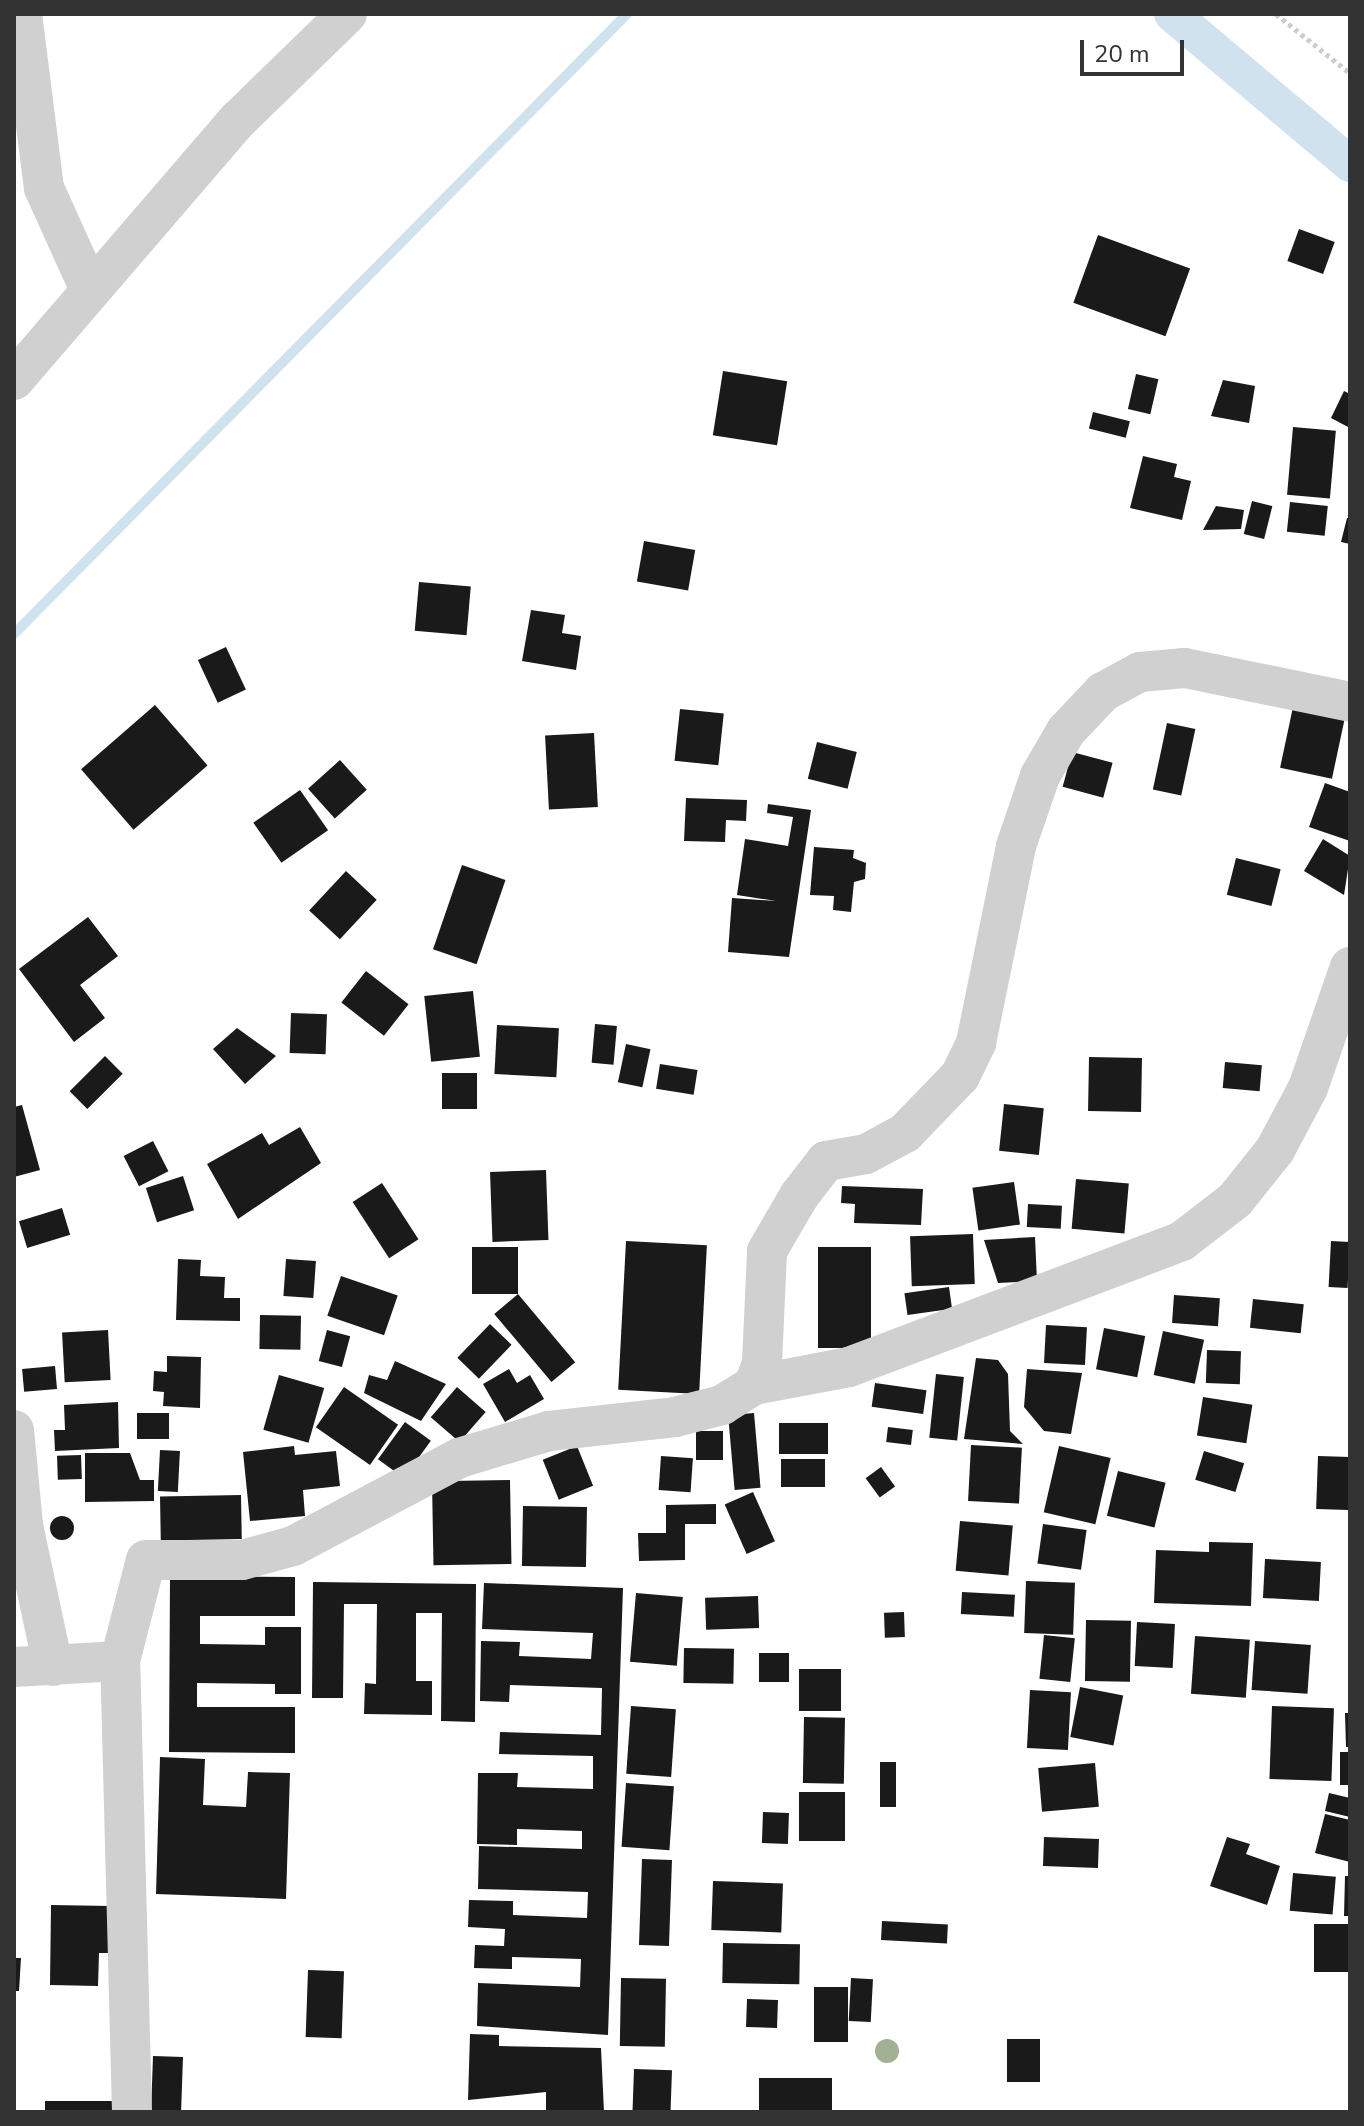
<!DOCTYPE html>
<style>
body{margin:0}
#map{position:relative;width:1364px;height:2126px;overflow:hidden;background:#fff;font-family:"Nunito Sans",sans-serif}
div>[style]{position:absolute}
.stream>*{height:10px;margin:-5px;padding:0 5px;transform-origin:5px;border-radius:5px;background:#cfe2ee}
.canal>*{height:36px;margin:-18px;padding:0 18px;transform-origin:18px;border-radius:18px;background:#cfe2ee}
.building>*{inset:0;background:#1a1a1a;transform-origin:0 0}
.round{border-radius:50%}
.path>*{height:5px;margin-top:-2.5px;transform-origin:0;background:repeating-linear-gradient(90deg,#cdcdcd 0 4px,transparent 0 8px)}
.minor>*{height:40px;margin:-20px;padding:0 20px;transform-origin:20px;border-radius:20px;background:#d0d0d0}
.trees>*{width:24px;height:24px;margin:-12px;border-radius:50%;background:#a2b095}
span{translate:-50% -50%;white-space:nowrap;text-align:center;line-height:1.15;-webkit-text-stroke:8px #fff;paint-order:stroke}
.frame{position:absolute;inset:0;border:16px solid #333;pointer-events:none}
.scale{position:absolute;left:1080px;top:40px;width:104px;height:36px;box-sizing:border-box;border:4px solid #333;border-top:0;padding-left:10px;font-size:24px;line-height:28px;white-space:nowrap;color:#333;-webkit-text-stroke:6px #fff;paint-order:stroke}
</style>
<div id="map">
<div class="stream">
<i style="left:14px;top:634px;width:872px;rotate:-45.33deg"></i>
</div>
<div class="canal">
<i style="left:1172px;top:14px;width:233px;rotate:40.1deg"></i>
</div>
<div class="building">
<i style="left:1299px;top:229px;width:38px;height:34px;rotate:20deg"></i>
<i style="left:1098px;top:235px;width:98px;height:72px;rotate:20deg"></i>
<i style="left:723px;top:371px;width:65px;height:65px;rotate:9deg"></i>
<i style="left:1136px;top:374px;width:23px;height:36px;rotate:13deg"></i>
<i style="clip-path:polygon(1223px 380px,1255px 386px,1249px 423px,1211px 416px)"></i>
<i style="clip-path:polygon(1344px 391px,1350px 394px,1350px 428px,1331px 418px)"></i>
<i style="left:1093px;top:412px;width:38px;height:17px;rotate:14deg"></i>
<i style="left:1293px;top:427px;width:43px;height:68px;rotate:5deg"></i>
<i style="clip-path:polygon(1143px 456px,1177px 464px,1174px 477px,1191px 481px,1182px 520px,1130px 508px)"></i>
<i style="left:1252px;top:501px;width:21px;height:34px;rotate:14deg"></i>
<i style="left:1290px;top:502px;width:38px;height:30px;rotate:6deg"></i>
<i style="clip-path:polygon(1216px 506px,1244px 510px,1241px 529px,1203px 530px)"></i>
<i style="clip-path:polygon(1347px 518px,1350px 518px,1350px 544px,1341px 542px)"></i>
<i style="left:644px;top:541px;width:52px;height:41px;rotate:10deg"></i>
<i style="left:419px;top:582px;width:52px;height:49px;rotate:5deg"></i>
<i style="clip-path:polygon(531px 610px,565px 615px,562px 633px,581px 636px,576px 670px,522px 661px)"></i>
<i style="left:226px;top:647px;width:47px;height:31px;rotate:65deg"></i>
<i style="left:155px;top:705px;width:80px;height:98px;rotate:49deg"></i>
<i style="left:1293px;top:707px;width:53px;height:62px;rotate:12deg"></i>
<i style="left:680px;top:709px;width:44px;height:52px;rotate:6deg"></i>
<i style="left:1167px;top:723px;width:29px;height:68px;rotate:12deg"></i>
<i style="left:594px;top:733px;width:74px;height:49px;rotate:87deg"></i>
<i style="left:817px;top:742px;width:41px;height:38px;rotate:14deg"></i>
<i style="left:1072px;top:752px;width:42px;height:36px;rotate:15deg"></i>
<i style="left:340px;top:760px;width:40px;height:43px;rotate:48deg"></i>
<i style="clip-path:polygon(1325px 783px,1350px 792px,1350px 841px,1309px 827px)"></i>
<i style="left:300px;top:790px;width:49px;height:57px;rotate:55deg"></i>
<i style="clip-path:polygon(686px 798px,747px 800px,746px 821px,726px 820px,725px 842px,684px 841px)"></i>
<i style="clip-path:polygon(768px 804px,811px 810px,789px 957px,728px 952px,732px 898px,776px 901px,737px 895px,745px 839px,788px 846px,793px 817px,767px 813px)"></i>
<i style="clip-path:polygon(1323px 839px,1350px 856px,1344px 895px,1304px 871px)"></i>
<i style="clip-path:polygon(814px 847px,854px 850px,853px 858px,866px 863px,865px 879px,854px 882px,851px 912px,833px 910px,834px 896px,810px 895px)"></i>
<i style="left:1236px;top:858px;width:46px;height:38px;rotate:14deg"></i>
<i style="left:462px;top:865px;width:46px;height:89px;rotate:19deg"></i>
<i style="left:346px;top:871px;width:42px;height:54px;rotate:43deg"></i>
<i style="clip-path:polygon(88px 917px,118px 956px,80px 985px,105px 1018px,74px 1042px,19px 969px)"></i>
<i style="left:366px;top:971px;width:54px;height:40px;rotate:38deg"></i>
<i style="left:473px;top:991px;width:66px;height:49px;rotate:84deg"></i>
<i style="left:291px;top:1013px;width:36px;height:40px;rotate:2deg"></i>
<i style="left:595px;top:1024px;width:22px;height:39px;rotate:5deg"></i>
<i style="left:497px;top:1025px;width:62px;height:49px;rotate:3deg"></i>
<i style="clip-path:polygon(237px 1028px,276px 1056px,245px 1084px,213px 1049px)"></i>
<i style="left:626px;top:1044px;width:25px;height:39px;rotate:12deg"></i>
<i style="left:105px;top:1056px;width:25px;height:50px;rotate:45deg"></i>
<i style="left:1089px;top:1057px;width:53px;height:54px;rotate:1deg"></i>
<i style="left:1225px;top:1062px;width:37px;height:26px;rotate:5deg"></i>
<i style="left:660px;top:1064px;width:38px;height:25px;rotate:9deg"></i>
<i style="left:442px;top:1073px;width:35px;height:36px"></i>
<i style="left:1004px;top:1104px;width:40px;height:47px;rotate:6deg"></i>
<i style="clip-path:polygon(22px 1105px,40px 1170px,14px 1177px,14px 1107px)"></i>
<i style="clip-path:polygon(300px 1127px,321px 1163px,238px 1219px,207px 1164px,262px 1133px,269px 1145px)"></i>
<i style="left:153px;top:1141px;width:34px;height:33px;rotate:63deg"></i>
<i style="left:546px;top:1170px;width:70px;height:56px;rotate:88deg"></i>
<i style="left:183px;top:1176px;width:36px;height:39px;rotate:72deg"></i>
<i style="left:1076px;top:1179px;width:53px;height:50px;rotate:5deg"></i>
<i style="left:1014px;top:1182px;width:43px;height:42px;rotate:82deg"></i>
<i style="left:382px;top:1183px;width:67px;height:35px;rotate:57deg"></i>
<i style="clip-path:polygon(842px 1186px,923px 1189px,921px 1225px,854px 1223px,855px 1204px,841px 1203px)"></i>
<i style="left:1028px;top:1204px;width:34px;height:23px;rotate:3deg"></i>
<i style="left:62px;top:1208px;width:28px;height:45px;rotate:73deg"></i>
<i style="left:973px;top:1234px;width:50px;height:63px;rotate:88deg"></i>
<i style="clip-path:polygon(1035px 1237px,1037px 1281px,998px 1283px,984px 1240px)"></i>
<i style="left:626px;top:1241px;width:81px;height:149px;rotate:3deg"></i>
<i style="left:1331px;top:1241px;width:19px;height:46px;rotate:3deg"></i>
<i style="left:518px;top:1247px;width:47px;height:46px;rotate:90deg"></i>
<i style="left:818px;top:1247px;width:53px;height:101px"></i>
<i style="clip-path:polygon(178px 1259px,201px 1260px,200px 1276px,225px 1277px,224px 1298px,240px 1298px,240px 1321px,176px 1320px)"></i>
<i style="left:286px;top:1259px;width:30px;height:37px;rotate:4deg"></i>
<i style="left:341px;top:1276px;width:60px;height:42px;rotate:19deg"></i>
<i style="left:949px;top:1287px;width:22px;height:45px;rotate:82deg"></i>
<i style="left:518px;top:1294px;width:89px;height:31px;rotate:50deg"></i>
<i style="left:1174px;top:1295px;width:46px;height:28px;rotate:4deg"></i>
<i style="left:1253px;top:1299px;width:51px;height:29px;rotate:6deg"></i>
<i style="left:260px;top:1315px;width:41px;height:34px;rotate:1deg"></i>
<i style="left:490px;top:1324px;width:30px;height:47px;rotate:44deg"></i>
<i style="left:1046px;top:1325px;width:41px;height:38px;rotate:3deg"></i>
<i style="left:1104px;top:1328px;width:42px;height:42px;rotate:11deg"></i>
<i style="left:108px;top:1330px;width:50px;height:46px;rotate:87deg"></i>
<i style="left:327px;top:1330px;width:24px;height:32px;rotate:15deg"></i>
<i style="left:1163px;top:1331px;width:42px;height:45px;rotate:12deg"></i>
<i style="left:1207px;top:1350px;width:34px;height:33px;rotate:2deg"></i>
<i style="clip-path:polygon(167px 1356px,201px 1357px,200px 1408px,163px 1406px,164px 1392px,153px 1391px,154px 1371px,167px 1372px)"></i>
<i style="clip-path:polygon(976px 1358px,998px 1360px,1008px 1374px,1010px 1431px,1023px 1444px,964px 1439px)"></i>
<i style="clip-path:polygon(395px 1361px,446px 1384px,421px 1421px,364px 1393px,369px 1375px,387px 1380px)"></i>
<i style="left:55px;top:1366px;width:23px;height:33px;rotate:85deg"></i>
<i style="clip-path:polygon(509px 1369px,517px 1383px,530px 1375px,544px 1399px,505px 1422px,483px 1384px)"></i>
<i style="clip-path:polygon(1027px 1369px,1082px 1373px,1071px 1434px,1044px 1431px,1024px 1407px)"></i>
<i style="left:936px;top:1374px;width:28px;height:64px;rotate:6deg"></i>
<i style="left:279px;top:1375px;width:47px;height:57px;rotate:16deg"></i>
<i style="left:875px;top:1383px;width:52px;height:24px;rotate:8deg"></i>
<i style="left:344px;top:1387px;width:66px;height:49px;rotate:35deg"></i>
<i style="left:457px;top:1387px;width:38px;height:40px;rotate:41deg"></i>
<i style="left:1203px;top:1397px;width:50px;height:39px;rotate:9deg"></i>
<i style="clip-path:polygon(118px 1402px,119px 1448px,55px 1451px,54px 1430px,65px 1430px,64px 1405px)"></i>
<i style="left:137px;top:1413px;width:32px;height:26px"></i>
<i style="left:754px;top:1413px;width:75px;height:26px;rotate:85deg"></i>
<i style="left:405px;top:1422px;width:32px;height:46px;rotate:36deg"></i>
<i style="left:779px;top:1423px;width:49px;height:31px"></i>
<i style="left:888px;top:1427px;width:25px;height:15px;rotate:7deg"></i>
<i style="left:696px;top:1431px;width:27px;height:29px"></i>
<i style="left:971px;top:1445px;width:51px;height:56px;rotate:3deg"></i>
<i style="clip-path:polygon(294px 1446px,295px 1455px,336px 1451px,340px 1486px,303px 1490px,305px 1516px,250px 1521px,243px 1452px)"></i>
<i style="left:577px;top:1446px;width:43px;height:37px;rotate:68deg"></i>
<i style="left:1059px;top:1446px;width:53px;height:68px;rotate:13deg"></i>
<i style="left:160px;top:1450px;width:20px;height:41px;rotate:3deg"></i>
<i style="left:1204px;top:1451px;width:42px;height:30px;rotate:17deg"></i>
<i style="clip-path:polygon(85px 1453px,130px 1453px,140px 1480px,154px 1480px,154px 1501px,85px 1502px)"></i>
<i style="left:81px;top:1455px;width:24px;height:24px;rotate:88deg"></i>
<i style="left:661px;top:1456px;width:32px;height:34px;rotate:4deg"></i>
<i style="left:1318px;top:1456px;width:32px;height:53px;rotate:2deg"></i>
<i style="left:781px;top:1459px;width:44px;height:28px"></i>
<i style="left:881px;top:1467px;width:24px;height:19px;rotate:54deg"></i>
<i style="left:1118px;top:1471px;width:49px;height:46px;rotate:14deg"></i>
<i style="left:510px;top:1480px;width:84px;height:78px;rotate:89deg"></i>
<i style="left:753px;top:1492px;width:54px;height:31px;rotate:66deg"></i>
<i style="left:241px;top:1495px;width:44px;height:81px;rotate:89deg"></i>
<i style="clip-path:polygon(716px 1504px,716px 1524px,685px 1524px,685px 1560px,639px 1561px,638px 1533px,666px 1533px,666px 1505px)"></i>
<i style="left:523px;top:1506px;width:64px;height:60px;rotate:1deg"></i>
<i class="round" style="left:50px;top:1516px;width:24px;height:24px"></i>
<i style="left:960px;top:1521px;width:53px;height:50px;rotate:5deg"></i>
<i style="left:1043px;top:1524px;width:44px;height:40px;rotate:8deg"></i>
<i style="clip-path:polygon(1209px 1542px,1253px 1543px,1251px 1606px,1154px 1603px,1156px 1550px,1209px 1552px)"></i>
<i style="left:1265px;top:1559px;width:56px;height:39px;rotate:3deg"></i>
<i style="clip-path:polygon(170px 1576px,295px 1577px,295px 1616px,200px 1616px,200px 1644px,265px 1645px,265px 1627px,301px 1627px,301px 1694px,275px 1694px,275px 1684px,197px 1683px,197px 1707px,295px 1707px,295px 1753px,169px 1752px)"></i>
<i style="left:1026px;top:1581px;width:49px;height:52px;rotate:2deg"></i>
<i style="clip-path:polygon(313px 1582px,476px 1584px,475px 1722px,441px 1721px,442px 1613px,416px 1613px,416px 1681px,432px 1681px,432px 1715px,364px 1714px,365px 1683px,376px 1684px,377px 1604px,344px 1604px,343px 1698px,312px 1698px)"></i>
<i style="clip-path:polygon(484px 1583px,623px 1588px,608px 2035px,477px 2026px,478px 1983px,580px 1987px,581px 1959px,512px 1957px,512px 1969px,474px 1968px,475px 1945px,504px 1946px,505px 1929px,468px 1927px,469px 1900px,513px 1901px,513px 1915px,587px 1918px,588px 1892px,478px 1889px,479px 1846px,582px 1849px,582px 1831px,517px 1829px,517px 1845px,477px 1844px,478px 1773px,518px 1773px,517px 1787px,593px 1789px,593px 1756px,499px 1754px,500px 1732px,601px 1735px,602px 1688px,510px 1685px,509px 1702px,480px 1701px,481px 1641px,520px 1642px,519px 1656px,591px 1659px,593px 1633px,482px 1629px)"></i>
<i style="left:962px;top:1592px;width:53px;height:22px;rotate:3deg"></i>
<i style="left:636px;top:1593px;width:47px;height:69px;rotate:5deg"></i>
<i style="left:758px;top:1596px;width:32px;height:53px;rotate:88deg"></i>
<i style="left:904px;top:1612px;width:25px;height:20px;rotate:88deg"></i>
<i style="left:1086px;top:1620px;width:45px;height:61px;rotate:1deg"></i>
<i style="left:1137px;top:1622px;width:38px;height:44px;rotate:3deg"></i>
<i style="left:1044px;top:1635px;width:31px;height:44px;rotate:6deg"></i>
<i style="left:1195px;top:1636px;width:55px;height:58px;rotate:4deg"></i>
<i style="left:1255px;top:1641px;width:56px;height:49px;rotate:4deg"></i>
<i style="left:684px;top:1648px;width:50px;height:35px;rotate:1deg"></i>
<i style="left:759px;top:1653px;width:30px;height:29px"></i>
<i style="left:841px;top:1669px;width:42px;height:42px;rotate:90deg"></i>
<i style="left:1080px;top:1687px;width:44px;height:51px;rotate:11deg"></i>
<i style="left:1030px;top:1690px;width:41px;height:58px;rotate:3deg"></i>
<i style="left:631px;top:1706px;width:45px;height:68px;rotate:4deg"></i>
<i style="left:1272px;top:1706px;width:62px;height:73px;rotate:2deg"></i>
<i style="clip-path:polygon(1345px 1713px,1350px 1713px,1350px 1747px,1346px 1747px)"></i>
<i style="left:804px;top:1717px;width:41px;height:66px;rotate:1deg"></i>
<i style="left:1340px;top:1752px;width:10px;height:33px"></i>
<i style="clip-path:polygon(160px 1757px,205px 1759px,203px 1805px,246px 1807px,248px 1772px,290px 1773px,286px 1899px,156px 1894px)"></i>
<i style="left:880px;top:1762px;width:16px;height:45px"></i>
<i style="left:1095px;top:1763px;width:44px;height:57px;rotate:85deg"></i>
<i style="left:626px;top:1783px;width:48px;height:64px;rotate:4deg"></i>
<i style="left:799px;top:1792px;width:46px;height:49px"></i>
<i style="clip-path:polygon(1329px 1793px,1350px 1798px,1350px 1817px,1325px 1811px)"></i>
<i style="left:763px;top:1812px;width:26px;height:31px;rotate:2deg"></i>
<i style="clip-path:polygon(1325px 1814px,1350px 1820px,1350px 1862px,1315px 1853px)"></i>
<i style="left:1044px;top:1837px;width:55px;height:29px;rotate:2deg"></i>
<i style="clip-path:polygon(1227px 1837px,1250px 1844px,1246px 1854px,1280px 1866px,1267px 1905px,1210px 1886px)"></i>
<i style="left:642px;top:1859px;width:30px;height:86px;rotate:2deg"></i>
<i style="left:1293px;top:1873px;width:43px;height:38px;rotate:5deg"></i>
<i style="clip-path:polygon(1345px 1876px,1350px 1876px,1350px 1916px,1344px 1916px)"></i>
<i style="left:713px;top:1881px;width:70px;height:49px;rotate:2deg"></i>
<i style="clip-path:polygon(51px 1905px,111px 1906px,110px 1953px,99px 1953px,98px 1986px,50px 1985px)"></i>
<i style="left:882px;top:1921px;width:66px;height:19px;rotate:3deg"></i>
<i style="left:1350px;top:1924px;width:48px;height:36px;rotate:90deg"></i>
<i style="left:723px;top:1943px;width:77px;height:40px;rotate:1deg"></i>
<i style="clip-path:polygon(14px 1958px,21px 1958px,19px 1991px,14px 1991px)"></i>
<i style="left:308px;top:1970px;width:36px;height:67px;rotate:2deg"></i>
<i style="left:621px;top:1978px;width:45px;height:68px;rotate:1deg"></i>
<i style="left:851px;top:1978px;width:22px;height:43px;rotate:3deg"></i>
<i style="left:814px;top:1987px;width:34px;height:55px"></i>
<i style="left:747px;top:1999px;width:31px;height:28px;rotate:2deg"></i>
<i style="clip-path:polygon(470px 2034px,499px 2035px,499px 2046px,601px 2048px,604px 2112px,546px 2112px,546px 2092px,468px 2100px)"></i>
<i style="left:1007px;top:2039px;width:33px;height:43px"></i>
<i style="left:153px;top:2056px;width:30px;height:56px;rotate:2deg"></i>
<i style="left:634px;top:2069px;width:38px;height:43px;rotate:2deg"></i>
<i style="left:832px;top:2078px;width:34px;height:73px;rotate:90deg"></i>
<i style="left:45px;top:2101px;width:83px;height:11px"></i>
</div>
<div class="path">
<i style="left:1276px;top:14px;width:95px;rotate:38.6deg"></i>
</div>
<div class="minor">
<i style="left:22px;top:14px;width:175px;rotate:82.8deg"></i>
<i style="left:44px;top:188px;width:112px;rotate:65.7deg"></i>
<i style="left:14px;top:380px;width:343px;rotate:-49.3deg"></i>
<i style="left:238px;top:120px;width:152px;rotate:-44.2deg"></i>
<i style="left:754px;top:1385px;width:23px;rotate:-70deg"></i>
<i style="left:762px;top:1363px;width:112px;rotate:-87.4deg"></i>
<i style="left:767px;top:1251px;width:64px;rotate:-59.8deg"></i>
<i style="left:799px;top:1196px;width:44px;rotate:-52.4deg"></i>
<i style="left:826px;top:1161px;width:41px;rotate:-9.9deg"></i>
<i style="left:866px;top:1154px;width:44px;rotate:-28.3deg"></i>
<i style="left:905px;top:1133px;width:79px;rotate:-46deg"></i>
<i style="left:960px;top:1076px;width:37px;rotate:-64deg"></i>
<i style="left:976px;top:1043px;width:201px;rotate:-78.5deg"></i>
<i style="left:1016px;top:846px;width:74px;rotate:-71.1deg"></i>
<i style="left:1040px;top:776px;width:52px;rotate:-60deg"></i>
<i style="left:1066px;top:731px;width:54px;rotate:-46.5deg"></i>
<i style="left:1103px;top:692px;width:42px;rotate:-28.4deg"></i>
<i style="left:1140px;top:672px;width:45px;rotate:-5.1deg"></i>
<i style="left:1185px;top:668px;width:168px;rotate:11.6deg"></i>
<i style="left:14px;top:1430px;width:95px;rotate:84.6deg"></i>
<i style="left:23px;top:1525px;width:144px;rotate:78deg"></i>
<i style="left:14px;top:1667px;width:106px;rotate:-3.2deg"></i>
<i style="left:132px;top:2112px;width:451px;rotate:-91.5deg"></i>
<i style="left:120px;top:1661px;width:104px;rotate:-75.6deg"></i>
<i style="left:146px;top:1560px;width:96px"></i>
<i style="left:242px;top:1560px;width:53px;rotate:-15.4deg"></i>
<i style="left:293px;top:1546px;width:188px;rotate:-27.9deg"></i>
<i style="left:459px;top:1458px;width:94px;rotate:-16.7deg"></i>
<i style="left:549px;top:1431px;width:127px;rotate:-6.3deg"></i>
<i style="left:675px;top:1417px;width:49px;rotate:-14.3deg"></i>
<i style="left:722px;top:1405px;width:38px;rotate:-32deg"></i>
<i style="left:754px;top:1385px;width:97px;rotate:-10.7deg"></i>
<i style="left:849px;top:1367px;width:356px;rotate:-20.7deg"></i>
<i style="left:1182px;top:1241px;width:67px;rotate:-37.7deg"></i>
<i style="left:1235px;top:1200px;width:64px;rotate:-51.3deg"></i>
<i style="left:1275px;top:1150px;width:70px;rotate:-62deg"></i>
<i style="left:1308px;top:1088px;width:128px;rotate:-70.9deg"></i>
</div>
<div class="trees">
<i style="left:887px;top:2051px"></i>
</div>
<div class="frame"></div>
<div class="scale">20 m</div>
</div>
